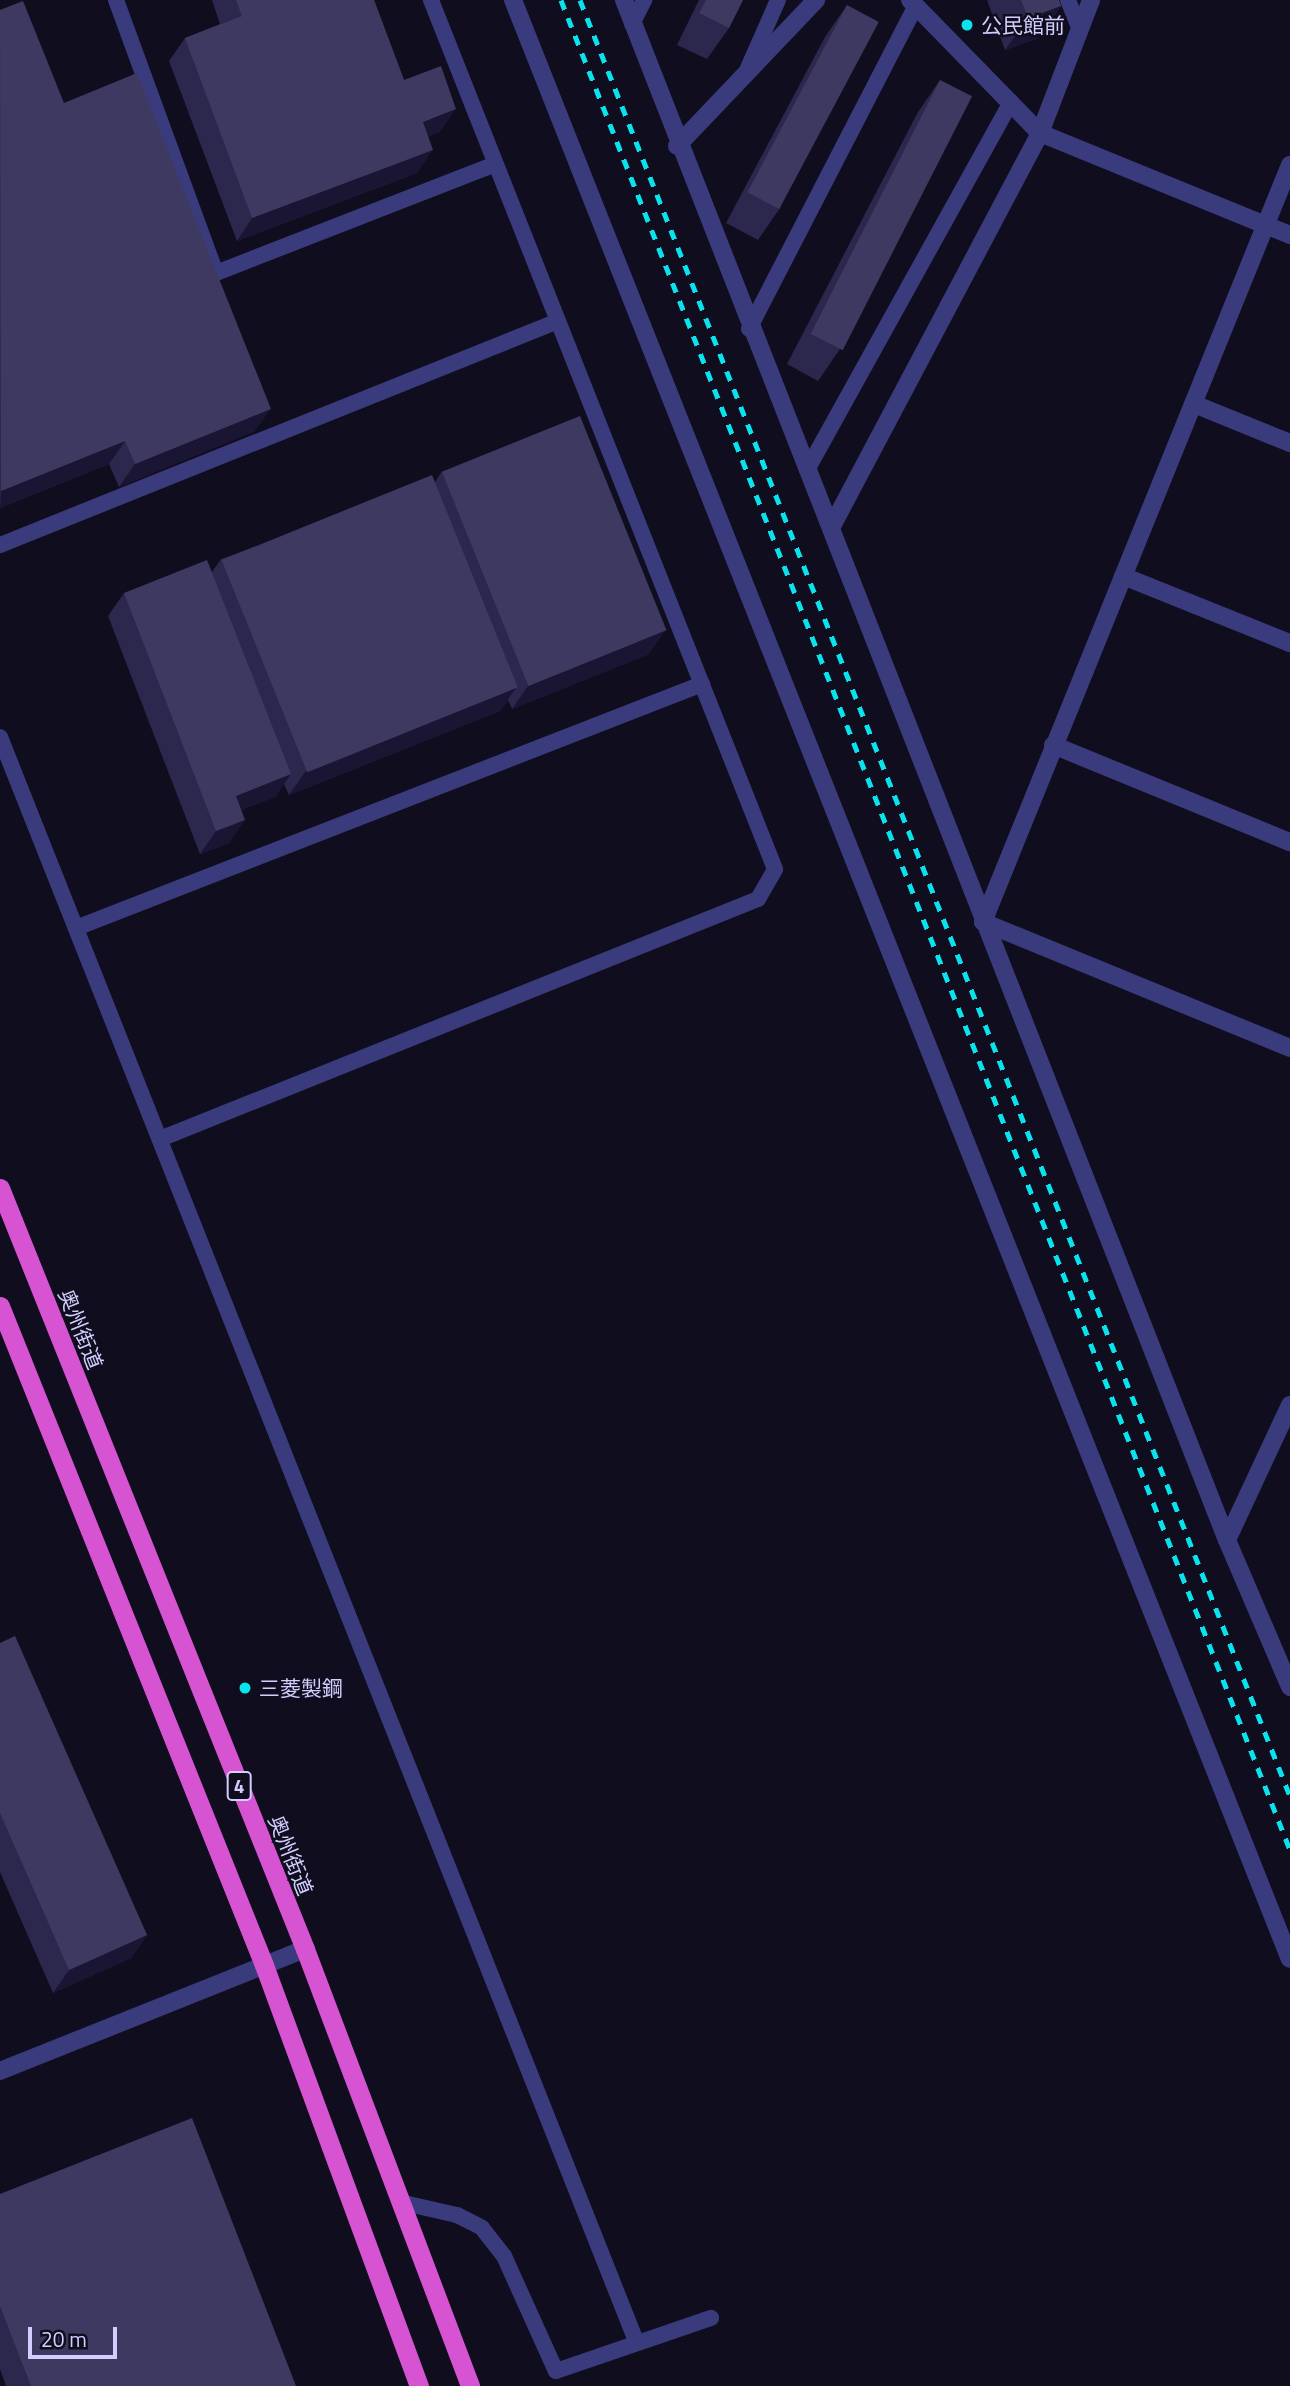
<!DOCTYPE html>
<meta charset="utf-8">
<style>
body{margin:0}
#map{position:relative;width:1290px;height:2386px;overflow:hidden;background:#100d1f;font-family:"Titillium Web","Noto Sans JP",sans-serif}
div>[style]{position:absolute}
.service>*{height:16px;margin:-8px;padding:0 8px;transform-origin:8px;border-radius:8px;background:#3a3b7d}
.minor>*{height:18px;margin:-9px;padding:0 9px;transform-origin:9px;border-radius:9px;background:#3a3b7d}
.tertiary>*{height:18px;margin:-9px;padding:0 9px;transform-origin:9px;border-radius:9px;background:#3a3b7d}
.trunk>*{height:19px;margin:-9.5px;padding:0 9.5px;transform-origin:9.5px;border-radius:9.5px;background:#d654d1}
.rail>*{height:5px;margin-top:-2.5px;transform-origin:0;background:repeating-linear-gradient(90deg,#09e3ee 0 10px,transparent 0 19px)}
.wall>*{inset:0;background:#2c274d}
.shaded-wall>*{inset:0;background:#1a1533}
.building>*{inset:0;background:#3e3960;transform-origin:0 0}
.dots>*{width:19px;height:19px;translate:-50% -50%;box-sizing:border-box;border:4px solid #100d1f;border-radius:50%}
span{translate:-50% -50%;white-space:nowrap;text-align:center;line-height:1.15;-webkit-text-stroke:5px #100d1f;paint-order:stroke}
.shield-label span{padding:2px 5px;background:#100d1f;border:2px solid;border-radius:5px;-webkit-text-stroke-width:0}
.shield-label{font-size:19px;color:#d1cefd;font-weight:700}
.poi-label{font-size:21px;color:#d1cefd}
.left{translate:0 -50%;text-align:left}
.street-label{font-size:21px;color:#d1cefd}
.scale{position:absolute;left:28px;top:2327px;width:89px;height:32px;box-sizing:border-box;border:4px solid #d1cefd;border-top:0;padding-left:9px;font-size:21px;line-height:24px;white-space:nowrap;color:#d1cefd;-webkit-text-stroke:5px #100d1f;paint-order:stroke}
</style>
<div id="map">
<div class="service">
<i style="left:116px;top:0;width:291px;rotate:69.9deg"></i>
<i style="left:216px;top:273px;width:300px;rotate:-21.3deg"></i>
<i style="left:1068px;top:0;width:31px;rotate:68deg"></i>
<i style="left:632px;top:24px;width:27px;rotate:-63deg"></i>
<i style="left:748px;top:68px;width:74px;rotate:-66.2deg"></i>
<i style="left:749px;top:329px;width:364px;rotate:-62.7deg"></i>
<i style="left:807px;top:470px;width:421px;rotate:-61deg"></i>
<i style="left:0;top:545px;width:601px;rotate:-21.87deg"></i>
<i style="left:0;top:737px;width:1725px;rotate:68.37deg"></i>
<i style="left:76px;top:928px;width:672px;rotate:-21.29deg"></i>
<i style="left:160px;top:1139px;width:644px;rotate:-21.87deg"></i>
<i style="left:758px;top:899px;width:34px;rotate:-60deg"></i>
<i style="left:775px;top:869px;width:935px;rotate:-111.6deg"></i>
<i style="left:404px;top:2203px;width:54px;rotate:12.8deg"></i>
<i style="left:457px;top:2215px;width:28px;rotate:27deg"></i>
<i style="left:482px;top:2228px;width:36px;rotate:52deg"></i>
<i style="left:504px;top:2256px;width:126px;rotate:65.7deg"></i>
<i style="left:556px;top:2371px;width:164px;rotate:-18.9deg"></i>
</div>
<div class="minor">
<i style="left:513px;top:0;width:2107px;rotate:68.37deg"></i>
<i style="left:624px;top:0;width:1654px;rotate:68.62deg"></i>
<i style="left:1227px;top:1540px;width:160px;rotate:66.8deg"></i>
<i style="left:677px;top:146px;width:202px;rotate:-46.4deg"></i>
<i style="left:1194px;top:404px;width:104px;rotate:22.1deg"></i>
<i style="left:831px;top:528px;width:447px;rotate:-62.1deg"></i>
<i style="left:1040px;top:133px;width:142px;rotate:-69deg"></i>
<i style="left:1123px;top:576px;width:180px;rotate:21.9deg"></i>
<i style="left:1053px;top:745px;width:256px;rotate:22.3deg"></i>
<i style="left:983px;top:922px;width:817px;rotate:-67.93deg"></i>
<i style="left:983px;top:922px;width:332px;rotate:22.3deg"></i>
<i style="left:1227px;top:1540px;width:149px;rotate:-65deg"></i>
</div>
<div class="tertiary">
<i style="left:910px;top:0;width:186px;rotate:45.7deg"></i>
<i style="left:1040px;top:133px;width:270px;rotate:22.2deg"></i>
<i style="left:0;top:2071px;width:328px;rotate:-21.8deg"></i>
</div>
<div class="trunk">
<i style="left:0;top:1188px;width:820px;rotate:68.16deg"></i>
<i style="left:305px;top:1949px;width:467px;rotate:69.3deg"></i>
<i style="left:0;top:1306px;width:710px;rotate:68.17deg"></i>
<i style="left:264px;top:1965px;width:449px;rotate:69.8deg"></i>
</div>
<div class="rail">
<i style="left:561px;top:0;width:1988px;rotate:68.49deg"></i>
<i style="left:580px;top:0;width:1931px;rotate:68.43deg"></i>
</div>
<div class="wall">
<i style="clip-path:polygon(212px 0,374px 0,404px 80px,440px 132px,428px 136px,417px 173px,237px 241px,169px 61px,185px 38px,220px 24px)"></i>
<i style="clip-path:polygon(699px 0,743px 0,729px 28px,707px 59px,677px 45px)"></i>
<i style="clip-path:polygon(987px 0,1059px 0,1061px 6px,1039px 38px,1005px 50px)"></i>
<i style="clip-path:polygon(847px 5px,780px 208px,758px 240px,726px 223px,825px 37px)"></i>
<i style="clip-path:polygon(0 10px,64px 103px,255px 431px,119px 487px,109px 464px,0 508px)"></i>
<i style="clip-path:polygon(940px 80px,840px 349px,818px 381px,787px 364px,918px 112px)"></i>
<i style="clip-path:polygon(442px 471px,649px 654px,512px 709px,508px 700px,500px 711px,289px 795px,284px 784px,275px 797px,241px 810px,229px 843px,200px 854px,108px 616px,124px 593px,212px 572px,221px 559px,435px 482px)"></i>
<i style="clip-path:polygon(0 1643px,147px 1935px,131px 1958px,53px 1993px,0 1872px)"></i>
<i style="clip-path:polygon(0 2194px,296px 2386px,6px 2386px,0 2369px)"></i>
</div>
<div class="shaded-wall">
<i style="clip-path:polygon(1061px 6px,1039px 38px,1005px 50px,1028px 18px)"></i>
<i style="clip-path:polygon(456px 109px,440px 132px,407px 145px,423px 122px)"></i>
<i style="clip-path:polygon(433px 150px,417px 173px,237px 241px,252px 218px)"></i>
<i style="clip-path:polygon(271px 409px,255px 431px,119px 487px,135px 464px)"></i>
<i style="clip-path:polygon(125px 441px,109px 464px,0 508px,1px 491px)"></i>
<i style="clip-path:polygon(665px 631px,649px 654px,512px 709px,528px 686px)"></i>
<i style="clip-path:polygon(516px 688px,500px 711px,289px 795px,305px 772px)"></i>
<i style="clip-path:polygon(291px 774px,275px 797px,220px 819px,236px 796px)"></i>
<i style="clip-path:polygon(245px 820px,229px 843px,200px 854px,216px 831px)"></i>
<i style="clip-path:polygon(147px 1935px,131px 1958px,53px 1993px,69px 1970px)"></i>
</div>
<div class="building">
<i style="clip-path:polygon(236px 0,374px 0,404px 80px,441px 66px,456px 109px,423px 122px,433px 150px,252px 218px,185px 38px,242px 16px)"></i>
<i style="clip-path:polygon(706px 0,743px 0,729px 28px,699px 13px)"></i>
<i style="clip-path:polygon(1021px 0,1059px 0,1061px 6px,1028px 18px)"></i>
<i style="clip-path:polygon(23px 1px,64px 103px,137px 73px,271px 409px,135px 464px,125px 441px,1px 491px,0 10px)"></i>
<i style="left:847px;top:5px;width:36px;height:212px;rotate:28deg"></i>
<i style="left:940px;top:80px;width:36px;height:285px;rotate:27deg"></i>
<i style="left:580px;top:416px;width:231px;height:149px;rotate:68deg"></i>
<i style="left:432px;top:475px;width:229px;height:227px;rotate:68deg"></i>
<i style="clip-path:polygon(207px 560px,291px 774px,236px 796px,245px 820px,216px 831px,124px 593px)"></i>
<i style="clip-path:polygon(15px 1636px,147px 1935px,69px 1970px,0 1813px,0 1643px)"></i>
<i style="clip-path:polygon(192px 2118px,296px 2386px,31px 2386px,0 2306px,0 2194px)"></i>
</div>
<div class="dots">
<i style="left:967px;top:25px;background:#09e3ee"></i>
<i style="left:245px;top:1688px;background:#09e3ee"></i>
</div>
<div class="shield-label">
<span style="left:239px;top:1786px">4</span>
</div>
<div class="poi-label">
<span class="left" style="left:981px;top:25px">公民館前</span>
<span class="left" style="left:259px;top:1688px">三菱製鋼</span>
</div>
<div class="street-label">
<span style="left:81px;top:1329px;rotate:68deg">奥州街道</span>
<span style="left:291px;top:1855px;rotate:68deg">奥州街道</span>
</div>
<div class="scale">20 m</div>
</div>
